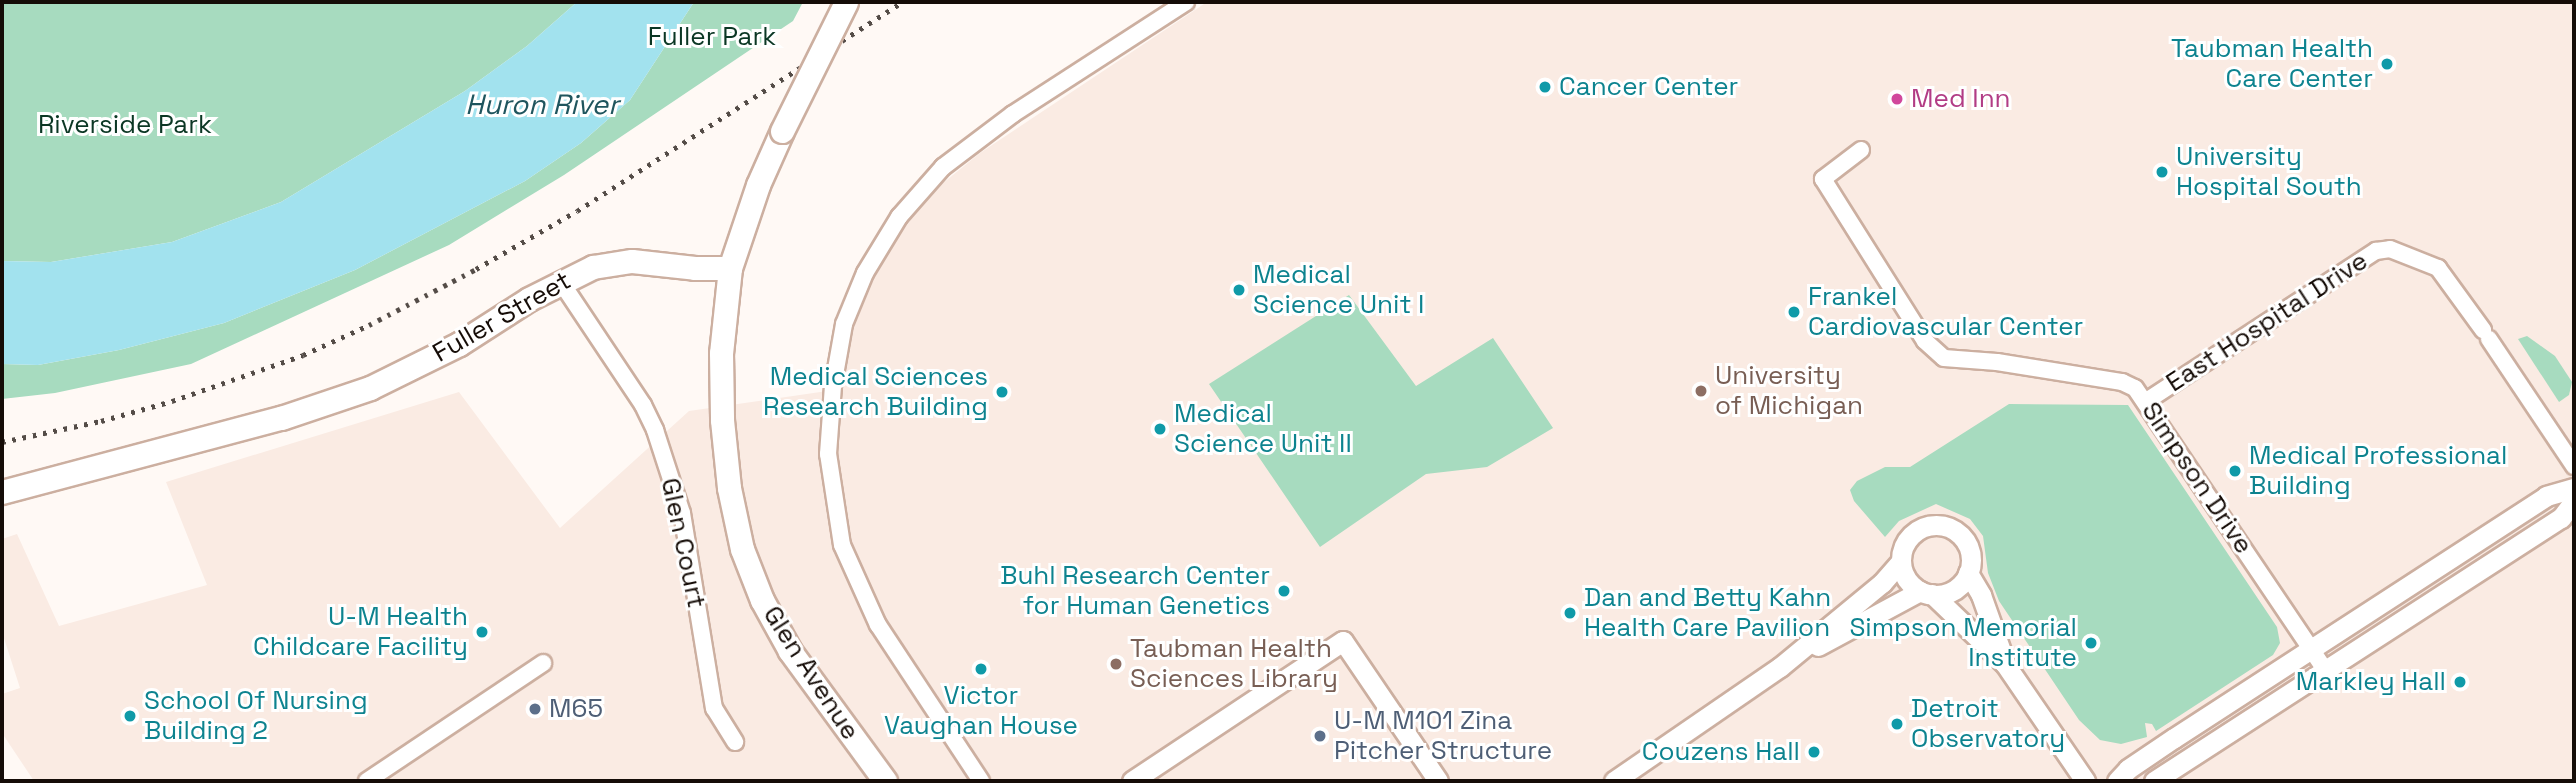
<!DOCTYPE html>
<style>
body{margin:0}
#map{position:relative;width:2576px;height:783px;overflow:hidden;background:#fff9f5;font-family:"Space Grotesk",sans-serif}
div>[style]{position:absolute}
.built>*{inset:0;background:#faebe3}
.green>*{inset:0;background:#a7dbbf}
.water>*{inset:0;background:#a2e2ee}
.roads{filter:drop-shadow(2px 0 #ccafa0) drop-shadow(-2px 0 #ccafa0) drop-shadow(0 2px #ccafa0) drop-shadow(0 -2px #ccafa0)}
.minor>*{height:16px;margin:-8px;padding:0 8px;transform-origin:8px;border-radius:8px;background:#fff}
.tertiary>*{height:19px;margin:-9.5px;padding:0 9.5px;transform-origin:9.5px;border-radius:9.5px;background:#fff}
.tertiary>.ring{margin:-9.5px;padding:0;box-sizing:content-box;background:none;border:19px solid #fff;border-radius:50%}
.secondary>*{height:23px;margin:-11.5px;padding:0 11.5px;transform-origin:11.5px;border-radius:11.5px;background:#fff}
.rail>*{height:5px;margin-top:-2.5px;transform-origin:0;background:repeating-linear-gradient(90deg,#544c47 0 3.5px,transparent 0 10.5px)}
.bridges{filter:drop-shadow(2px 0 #ccafa0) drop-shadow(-2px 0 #ccafa0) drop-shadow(0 2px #ccafa0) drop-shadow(0 -2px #ccafa0)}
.secondary-bridge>*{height:23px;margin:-11.5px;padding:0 11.5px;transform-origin:11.5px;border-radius:11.5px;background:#fff}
.dots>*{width:19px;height:19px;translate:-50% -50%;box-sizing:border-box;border:4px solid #fff;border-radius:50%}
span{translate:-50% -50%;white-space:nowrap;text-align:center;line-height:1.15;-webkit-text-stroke:6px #fff;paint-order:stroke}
.park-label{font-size:26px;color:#0b3724}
.culture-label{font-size:26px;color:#0d838f}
.right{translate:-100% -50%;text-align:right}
.left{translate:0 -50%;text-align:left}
.hotel-label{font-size:26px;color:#b23c85}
.street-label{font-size:26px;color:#150c07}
.education-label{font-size:26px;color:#785e54}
.service-label{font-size:26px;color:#4e5e75}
.water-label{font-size:28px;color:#1f555e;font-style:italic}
.frame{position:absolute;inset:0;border:4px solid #150c07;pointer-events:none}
</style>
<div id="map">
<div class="built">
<i style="clip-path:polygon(1207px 2px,2574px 2px,2574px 781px,34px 781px,2px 733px,2px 694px,20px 688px,2px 632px,2px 539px,17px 534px,59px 626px,207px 585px,166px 482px,459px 392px,560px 528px,689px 411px,841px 389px,856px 318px,889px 244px,932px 192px,980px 153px)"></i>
</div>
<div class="green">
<i style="clip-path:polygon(2px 2px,577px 2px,527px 46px,465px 91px,281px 202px,172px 242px,51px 262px,2px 261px)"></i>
<i style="clip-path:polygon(694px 2px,803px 2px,793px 21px,564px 175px,449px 245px,191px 364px,55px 393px,2px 399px,2px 364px,38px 365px,119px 350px,224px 323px,355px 270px,525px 181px,581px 143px,630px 100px)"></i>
<i style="clip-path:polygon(1349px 295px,1416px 386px,1493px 338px,1553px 428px,1487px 467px,1426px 474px,1320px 547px,1209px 384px)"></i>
<i style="clip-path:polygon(2527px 336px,2555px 356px,2572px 382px,2569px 395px,2559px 402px,2518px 339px)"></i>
<i style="clip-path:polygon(2009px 404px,2128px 405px,2277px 627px,2280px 643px,2273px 655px,2156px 731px,2152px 724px,2145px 723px,2147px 737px,2121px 744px,2100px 740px,2079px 720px,1999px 601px,1988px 573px,1983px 536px,1970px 519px,1936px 504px,1899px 521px,1885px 537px,1854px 501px,1850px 490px,1857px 481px,1885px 467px,1910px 467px)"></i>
</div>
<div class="water">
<i style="clip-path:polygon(577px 2px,694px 2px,630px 100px,581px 143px,525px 181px,355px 270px,224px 323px,119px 350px,38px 365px,2px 364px,2px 261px,51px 262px,172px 242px,281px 202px,465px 91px,527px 46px)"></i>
</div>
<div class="roads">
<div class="minor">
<i style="left:1861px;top:150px;width:48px;rotate:142.7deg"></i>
<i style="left:1823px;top:179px;width:191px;rotate:57.8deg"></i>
<i style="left:1925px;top:341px;width:25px;rotate:42deg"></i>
<i style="left:1944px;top:358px;width:53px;rotate:4.3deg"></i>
<i style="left:1997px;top:362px;width:127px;rotate:9.1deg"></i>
<i style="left:2122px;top:382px;width:14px;rotate:25deg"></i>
<i style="left:2135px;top:388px;width:341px;rotate:56deg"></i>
<i style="left:561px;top:282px;width:148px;rotate:56.3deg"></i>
<i style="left:643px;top:405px;width:28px;rotate:64deg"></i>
<i style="left:655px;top:430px;width:87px;rotate:72deg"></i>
<i style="left:682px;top:513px;width:198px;rotate:80.7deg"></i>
<i style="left:714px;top:708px;width:40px;rotate:58deg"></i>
<i style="left:2489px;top:339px;width:153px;rotate:56.2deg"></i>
<i style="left:2145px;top:402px;width:276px;rotate:-33.2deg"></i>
<i style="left:2376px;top:251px;width:14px;rotate:-8deg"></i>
<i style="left:2390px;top:249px;width:52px;rotate:21.6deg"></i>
<i style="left:2438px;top:268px;width:77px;rotate:54deg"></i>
<i style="left:367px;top:781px;width:212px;rotate:-33.8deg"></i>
<i style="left:981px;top:781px;width:187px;rotate:-123.4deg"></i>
<i style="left:878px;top:625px;width:88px;rotate:-114.2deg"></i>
<i style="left:842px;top:545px;width:92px;rotate:-98.7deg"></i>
<i style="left:828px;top:454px;width:68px;rotate:-85.8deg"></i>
<i style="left:833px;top:386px;width:63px;rotate:-79.9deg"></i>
<i style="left:844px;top:324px;width:55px;rotate:-67.6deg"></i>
<i style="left:865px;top:273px;width:66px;rotate:-58.7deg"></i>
<i style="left:899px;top:217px;width:67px;rotate:-48.7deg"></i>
<i style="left:943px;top:167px;width:88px;rotate:-37.1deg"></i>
<i style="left:1013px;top:114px;width:206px;rotate:-32.9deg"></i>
</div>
<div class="tertiary">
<i class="ring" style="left:1901px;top:525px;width:51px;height:51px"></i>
<i style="left:1968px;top:573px;width:26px;rotate:59deg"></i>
<i style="left:1981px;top:595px;width:71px;rotate:70.3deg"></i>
<i style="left:1932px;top:594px;width:101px;rotate:43.8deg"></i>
<i style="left:2005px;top:664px;width:142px;rotate:55.6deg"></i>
<i style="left:1818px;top:646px;width:116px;rotate:-28.3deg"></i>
<i style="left:1132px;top:781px;width:253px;rotate:-33.6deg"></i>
<i style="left:1343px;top:641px;width:169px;rotate:55.8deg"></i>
<i style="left:1614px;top:781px;width:201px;rotate:-34.5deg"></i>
<i style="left:1780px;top:667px;width:132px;rotate:-39.5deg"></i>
<i style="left:1882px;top:583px;width:29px;rotate:-49deg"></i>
<i style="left:2117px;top:781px;width:16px;rotate:-47deg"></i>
<i style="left:2128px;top:769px;width:55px;rotate:-34deg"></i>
<i style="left:2174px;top:738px;width:444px;rotate:-33deg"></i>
<i style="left:2546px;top:496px;width:29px;rotate:-16deg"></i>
<i style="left:2154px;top:781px;width:485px;rotate:-32.9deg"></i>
<i style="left:2561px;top:518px;width:21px;rotate:-53deg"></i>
</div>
<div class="secondary">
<i style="left:782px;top:131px;width:59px;rotate:114deg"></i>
<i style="left:758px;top:185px;width:88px;rotate:108.6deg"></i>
<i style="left:730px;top:268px;width:85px;rotate:96deg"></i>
<i style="left:721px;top:353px;width:67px;rotate:89.1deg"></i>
<i style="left:722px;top:420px;width:68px;rotate:84.1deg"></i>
<i style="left:729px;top:488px;width:62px;rotate:78deg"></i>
<i style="left:742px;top:549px;width:55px;rotate:68.6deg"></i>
<i style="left:762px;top:600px;width:58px;rotate:61.2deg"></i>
<i style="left:790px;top:651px;width:161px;rotate:53.8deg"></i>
<i style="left:2px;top:492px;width:289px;rotate:-14.9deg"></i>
<i style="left:281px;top:418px;width:94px;rotate:-18.6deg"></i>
<i style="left:370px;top:388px;width:99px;rotate:-26.3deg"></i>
<i style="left:459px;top:344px;width:83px;rotate:-32.7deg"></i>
<i style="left:529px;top:299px;width:72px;rotate:-26.6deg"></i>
<i style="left:593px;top:267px;width:39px;rotate:-9deg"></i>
<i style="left:632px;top:261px;width:63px;rotate:6.3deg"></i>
<i style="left:695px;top:268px;width:35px"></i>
</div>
</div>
<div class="rail">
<i style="left:2px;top:442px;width:101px;rotate:-12deg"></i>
<i style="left:101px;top:421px;width:74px;rotate:-15.7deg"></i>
<i style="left:172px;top:401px;width:139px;rotate:-19.3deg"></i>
<i style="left:303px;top:355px;width:72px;rotate:-24.4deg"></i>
<i style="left:369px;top:325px;width:121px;rotate:-27.6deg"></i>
<i style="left:476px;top:269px;width:116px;rotate:-29.9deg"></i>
<i style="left:577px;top:211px;width:386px;rotate:-32.7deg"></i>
</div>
<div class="bridges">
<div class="secondary-bridge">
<i style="left:782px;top:131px;width:144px;rotate:-63.6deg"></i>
</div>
</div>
<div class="dots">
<i style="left:2387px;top:64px;background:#0f9aa8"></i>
<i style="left:1545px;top:87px;background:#0f9aa8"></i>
<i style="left:1897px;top:99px;background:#d1479c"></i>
<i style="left:2162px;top:172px;background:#0f9aa8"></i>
<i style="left:1239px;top:290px;background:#0f9aa8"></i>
<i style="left:1794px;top:312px;background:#0f9aa8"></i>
<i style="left:1701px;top:391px;background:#8d6e63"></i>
<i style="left:1002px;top:392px;background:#0f9aa8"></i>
<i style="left:1160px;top:429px;background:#0f9aa8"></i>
<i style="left:2235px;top:471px;background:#0f9aa8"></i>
<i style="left:1284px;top:591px;background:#0f9aa8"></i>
<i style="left:1570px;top:613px;background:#0f9aa8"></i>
<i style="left:482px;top:632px;background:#0f9aa8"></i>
<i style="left:2091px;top:643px;background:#0f9aa8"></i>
<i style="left:1116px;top:664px;background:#8d6e63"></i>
<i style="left:981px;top:669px;background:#0f9aa8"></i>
<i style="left:2460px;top:682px;background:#0f9aa8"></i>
<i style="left:535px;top:709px;background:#5c6f8a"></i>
<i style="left:130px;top:716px;background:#0f9aa8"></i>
<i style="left:1897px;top:724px;background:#0f9aa8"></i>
<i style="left:1320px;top:736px;background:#5c6f8a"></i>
<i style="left:1814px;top:752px;background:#0f9aa8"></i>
</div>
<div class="park-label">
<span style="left:712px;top:37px">Fuller Park</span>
<span style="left:125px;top:125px">Riverside Park</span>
</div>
<div class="culture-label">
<span class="right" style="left:2373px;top:64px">Taubman Health<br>Care Center</span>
<span class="left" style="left:1559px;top:87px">Cancer Center</span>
<span class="left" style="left:2176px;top:172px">University<br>Hospital South</span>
<span class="left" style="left:1253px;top:290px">Medical<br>Science Unit I</span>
<span class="left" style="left:1808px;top:312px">Frankel<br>Cardiovascular Center</span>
<span class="right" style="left:988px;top:392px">Medical Sciences<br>Research Building</span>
<span class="left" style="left:1174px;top:429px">Medical<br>Science Unit II</span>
<span class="left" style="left:2249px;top:471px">Medical Professional<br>Building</span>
<span class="right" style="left:1270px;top:591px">Buhl Research Center<br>for Human Genetics</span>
<span class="left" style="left:1584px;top:613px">Dan and Betty Kahn<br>Health Care Pavilion</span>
<span class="right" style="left:468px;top:632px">U-M Health<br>Childcare Facility</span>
<span class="right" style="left:2077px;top:643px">Simpson Memorial<br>Institute</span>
<span class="right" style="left:2446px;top:682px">Markley Hall</span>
<span style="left:981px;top:711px">Victor<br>Vaughan House</span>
<span class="left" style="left:144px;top:716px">School Of Nursing<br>Building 2</span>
<span class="left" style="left:1911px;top:724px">Detroit<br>Observatory</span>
<span class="right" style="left:1800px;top:752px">Couzens Hall</span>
</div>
<div class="hotel-label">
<span class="left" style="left:1911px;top:99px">Med Inn</span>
</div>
<div class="street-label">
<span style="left:502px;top:317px;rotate:-30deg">Fuller Street</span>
<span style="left:2267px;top:322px;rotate:-33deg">East Hospital Drive</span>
<span style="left:2197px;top:478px;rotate:56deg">Simpson Drive</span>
<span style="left:683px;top:543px;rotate:78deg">Glen Court</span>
<span style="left:811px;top:673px;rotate:57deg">Glen Avenue</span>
</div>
<div class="education-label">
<span class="left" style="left:1715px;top:391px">University<br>of Michigan</span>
<span class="left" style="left:1130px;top:664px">Taubman Health<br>Sciences Library</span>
</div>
<div class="service-label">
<span class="left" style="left:549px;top:709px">M65</span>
<span class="left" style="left:1334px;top:736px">U-M M101 Zina<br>Pitcher Structure</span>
</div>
<div class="water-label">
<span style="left:542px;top:104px">Huron River</span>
</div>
<div class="frame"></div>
</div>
